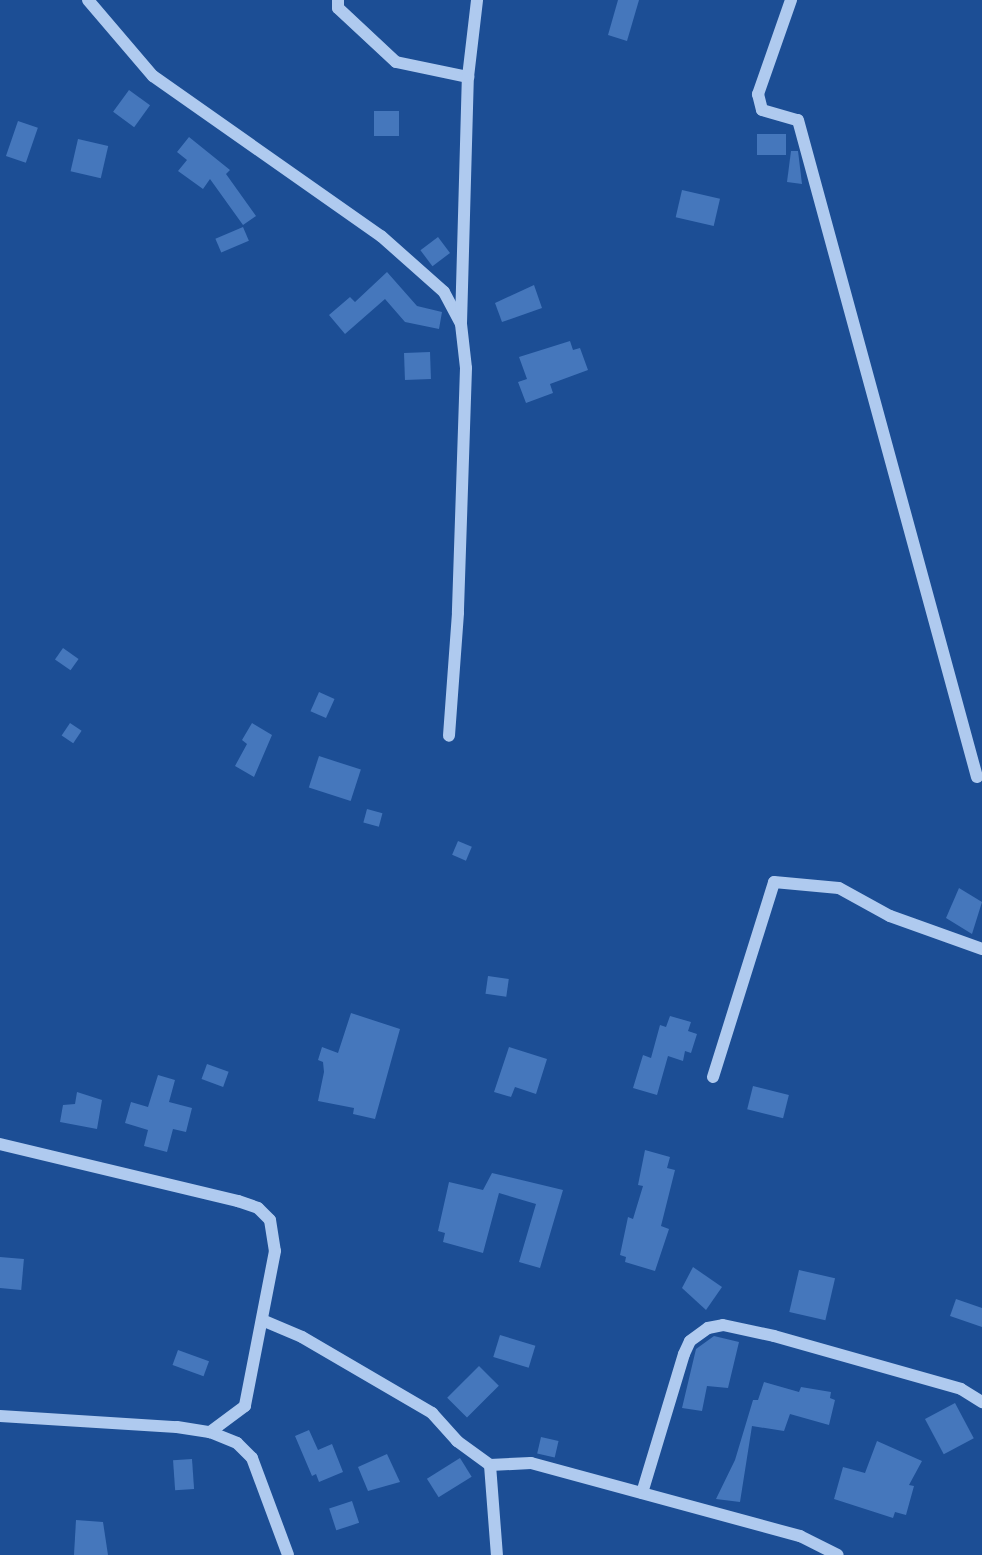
<!DOCTYPE html>
<style>
body{margin:0}
#map{position:relative;width:982px;height:1555px;overflow:hidden;background:#1c4e95;font-family:"IBM Plex Sans",sans-serif}
div>[style]{position:absolute}
.building>*{inset:0;background:#4577bc;transform-origin:0 0}
.minor>*{height:12px;margin:-6px;padding:0 6px;transform-origin:6px;border-radius:6px;background:#afcaef}
span{translate:-50% -50%;white-space:nowrap;text-align:center;line-height:1.15;-webkit-text-stroke:6px #1c4e95;paint-order:stroke}
</style>
<div id="map">
<div class="building">
<i style="clip-path:polygon(618px 0,639px 0,627px 41px,608px 35px)"></i>
<i style="left:129px;top:90px;width:26px;height:27px;rotate:36deg"></i>
<i style="left:399px;top:111px;width:25px;height:25px;rotate:90deg"></i>
<i style="left:18px;top:121px;width:21px;height:37px;rotate:19deg"></i>
<i style="left:757px;top:134px;width:29px;height:21px"></i>
<i style="clip-path:polygon(189px 137px,230px 170px,226px 174px,256px 216px,243px 225px,210px 179px,203px 189px,178px 171px,187px 160px,177px 152px)"></i>
<i style="left:78px;top:139px;width:31px;height:33px;rotate:13deg"></i>
<i style="clip-path:polygon(791px 151px,798px 151px,802px 184px,787px 182px)"></i>
<i style="left:682px;top:190px;width:39px;height:28px;rotate:13deg"></i>
<i style="left:243px;top:227px;width:15px;height:30px;rotate:67deg"></i>
<i style="left:438px;top:237px;width:20px;height:22px;rotate:53deg"></i>
<i style="clip-path:polygon(387px 272px,417px 306px,442px 312px,439px 329px,405px 322px,385px 299px,345px 334px,329px 315px,350px 297px,355px 302px)"></i>
<i style="clip-path:polygon(534px 285px,542px 308px,502px 322px,495px 303px)"></i>
<i style="clip-path:polygon(570px 341px,573px 350px,580px 348px,588px 370px,550px 384px,553px 393px,526px 403px,518px 382px,527px 379px,519px 357px)"></i>
<i style="left:430px;top:352px;width:27px;height:26px;rotate:88deg"></i>
<i style="left:63px;top:648px;width:19px;height:14px;rotate:35deg"></i>
<i style="left:319px;top:692px;width:17px;height:21px;rotate:24deg"></i>
<i style="left:70px;top:723px;width:14px;height:15px;rotate:34deg"></i>
<i style="clip-path:polygon(252px 723px,272px 735px,254px 777px,235px 766px,247px 744px,242px 740px)"></i>
<i style="left:319px;top:756px;width:44px;height:33px;rotate:18deg"></i>
<i style="left:367px;top:809px;width:16px;height:14px;rotate:15deg"></i>
<i style="left:458px;top:841px;width:15px;height:15px;rotate:23deg"></i>
<i style="clip-path:polygon(959px 888px,982px 902px,972px 934px,946px 918px)"></i>
<i style="left:488px;top:976px;width:21px;height:18px;rotate:8deg"></i>
<i style="clip-path:polygon(351px 1013px,400px 1029px,375px 1119px,353px 1114px,354px 1108px,318px 1101px,324px 1072px,323px 1062px,318px 1060px,322px 1047px,338px 1053px)"></i>
<i style="clip-path:polygon(670px 1016px,691px 1022px,688px 1031px,697px 1034px,691px 1053px,685px 1051px,683px 1061px,668px 1056px,657px 1095px,633px 1088px,643px 1055px,651px 1058px,660px 1025px,666px 1027px)"></i>
<i style="clip-path:polygon(509px 1047px,547px 1059px,536px 1094px,515px 1087px,511px 1097px,494px 1092px)"></i>
<i style="left:207px;top:1064px;width:23px;height:16px;rotate:20deg"></i>
<i style="clip-path:polygon(158px 1075px,175px 1080px,169px 1102px,192px 1108px,186px 1132px,173px 1129px,167px 1152px,144px 1146px,148px 1130px,125px 1123px,131px 1102px,148px 1107px)"></i>
<i style="left:753px;top:1086px;width:37px;height:24px;rotate:14deg"></i>
<i style="clip-path:polygon(77px 1092px,102px 1100px,97px 1129px,60px 1122px,63px 1105px,75px 1104px)"></i>
<i style="clip-path:polygon(645px 1150px,670px 1157px,667px 1168px,675px 1170px,661px 1226px,669px 1229px,655px 1271px,625px 1262px,626px 1257px,620px 1255px,628px 1217px,633px 1219px,643px 1186px,638px 1185px)"></i>
<i style="clip-path:polygon(492px 1173px,563px 1190px,540px 1268px,519px 1262px,536px 1204px,499px 1193px,483px 1253px,443px 1242px,445px 1233px,438px 1231px,449px 1182px,483px 1190px)"></i>
<i style="left:0;top:1257px;width:24px;height:31px;rotate:5deg"></i>
<i style="clip-path:polygon(693px 1267px,722px 1287px,706px 1310px,682px 1288px)"></i>
<i style="left:799px;top:1270px;width:37px;height:43px;rotate:13deg"></i>
<i style="clip-path:polygon(956px 1299px,982px 1308px,982px 1327px,950px 1316px)"></i>
<i style="left:500px;top:1335px;width:37px;height:23px;rotate:17deg"></i>
<i style="clip-path:polygon(714px 1336px,739px 1342px,728px 1388px,707px 1386px,702px 1411px,682px 1408px,696px 1349px)"></i>
<i style="left:178px;top:1350px;width:33px;height:16px;rotate:20deg"></i>
<i style="left:479px;top:1366px;width:28px;height:45px;rotate:45deg"></i>
<i style="clip-path:polygon(764px 1382px,799px 1392px,801px 1387px,831px 1392px,830px 1398px,835px 1400px,829px 1425px,790px 1414px,784px 1431px,752px 1426px,740px 1502px,716px 1499px,735px 1460px,753px 1400px,758px 1400px)"></i>
<i style="left:955px;top:1403px;width:40px;height:34px;rotate:62deg"></i>
<i style="clip-path:polygon(309px 1430px,318px 1450px,332px 1444px,343px 1472px,319px 1482px,316px 1474px,312px 1476px,295px 1436px)"></i>
<i style="left:541px;top:1437px;width:18px;height:17px;rotate:13deg"></i>
<i style="clip-path:polygon(877px 1441px,922px 1461px,909px 1485px,914px 1486px,906px 1515px,895px 1512px,893px 1518px,834px 1499px,843px 1467px,865px 1473px)"></i>
<i style="clip-path:polygon(387px 1454px,400px 1482px,368px 1491px,358px 1467px)"></i>
<i style="left:460px;top:1458px;width:22px;height:39px;rotate:58deg"></i>
<i style="left:192px;top:1459px;width:30px;height:19px;rotate:86deg"></i>
<i style="left:352px;top:1501px;width:23px;height:24px;rotate:72deg"></i>
<i style="clip-path:polygon(76px 1520px,103px 1522px,108px 1555px,74px 1555px)"></i>
</div>
<div class="minor">
<i style="left:88px;top:0;width:100px;rotate:49.5deg"></i>
<i style="left:153px;top:76px;width:279px;rotate:35.1deg"></i>
<i style="left:381px;top:236px;width:84px;rotate:41.6deg"></i>
<i style="left:444px;top:292px;width:36px;rotate:62deg"></i>
<i style="left:461px;top:324px;width:44px;rotate:83.5deg"></i>
<i style="left:466px;top:368px;width:245px;rotate:91.9deg"></i>
<i style="left:458px;top:613px;width:123px;rotate:94.2deg"></i>
<i style="left:338px;top:0;width:8px;rotate:90deg"></i>
<i style="left:338px;top:8px;width:79px;rotate:43deg"></i>
<i style="left:396px;top:62px;width:74px;rotate:11.8deg"></i>
<i style="left:791px;top:0;width:100px;rotate:109.3deg"></i>
<i style="left:758px;top:94px;width:16px;rotate:76deg"></i>
<i style="left:762px;top:110px;width:37px;rotate:16deg"></i>
<i style="left:798px;top:120px;width:681px;rotate:74.76deg"></i>
<i style="left:461px;top:323px;width:246px;rotate:-88.4deg"></i>
<i style="left:468px;top:77px;width:78px;rotate:-83.3deg"></i>
<i style="left:713px;top:1077px;width:204px;rotate:-72.6deg"></i>
<i style="left:774px;top:882px;width:65px;rotate:5.3deg"></i>
<i style="left:839px;top:888px;width:58px;rotate:28.8deg"></i>
<i style="left:890px;top:916px;width:98px;rotate:19.7deg"></i>
<i style="left:0;top:1144px;width:245px;rotate:13.5deg"></i>
<i style="left:238px;top:1201px;width:21px;rotate:19deg"></i>
<i style="left:258px;top:1208px;width:17px;rotate:45deg"></i>
<i style="left:270px;top:1220px;width:31px;rotate:81deg"></i>
<i style="left:275px;top:1251px;width:158px;rotate:101deg"></i>
<i style="left:245px;top:1406px;width:44px;rotate:143.4deg"></i>
<i style="left:262px;top:1320px;width:43px;rotate:23deg"></i>
<i style="left:302px;top:1337px;width:151px;rotate:30.3deg"></i>
<i style="left:432px;top:1413px;width:38px;rotate:48deg"></i>
<i style="left:457px;top:1441px;width:41px;rotate:36deg"></i>
<i style="left:490px;top:1465px;width:41px;rotate:-2.8deg"></i>
<i style="left:531px;top:1463px;width:279px;rotate:15.2deg"></i>
<i style="left:800px;top:1536px;width:42px;rotate:26.6deg"></i>
<i style="left:0;top:1416px;width:177px;rotate:3.6deg"></i>
<i style="left:177px;top:1427px;width:33px;rotate:9deg"></i>
<i style="left:210px;top:1432px;width:29px;rotate:22deg"></i>
<i style="left:237px;top:1443px;width:21px;rotate:45deg"></i>
<i style="left:252px;top:1458px;width:103px;rotate:69.6deg"></i>
<i style="left:490px;top:1465px;width:90px;rotate:85.6deg"></i>
<i style="left:642px;top:1493px;width:145px;rotate:-73.2deg"></i>
<i style="left:684px;top:1354px;width:14px;rotate:-65deg"></i>
<i style="left:690px;top:1341px;width:22px;rotate:-36deg"></i>
<i style="left:708px;top:1328px;width:15px;rotate:-11deg"></i>
<i style="left:723px;top:1325px;width:52px;rotate:12.2deg"></i>
<i style="left:774px;top:1336px;width:194px;rotate:15.8deg"></i>
<i style="left:961px;top:1389px;width:25px;rotate:32deg"></i>
</div>
</div>
